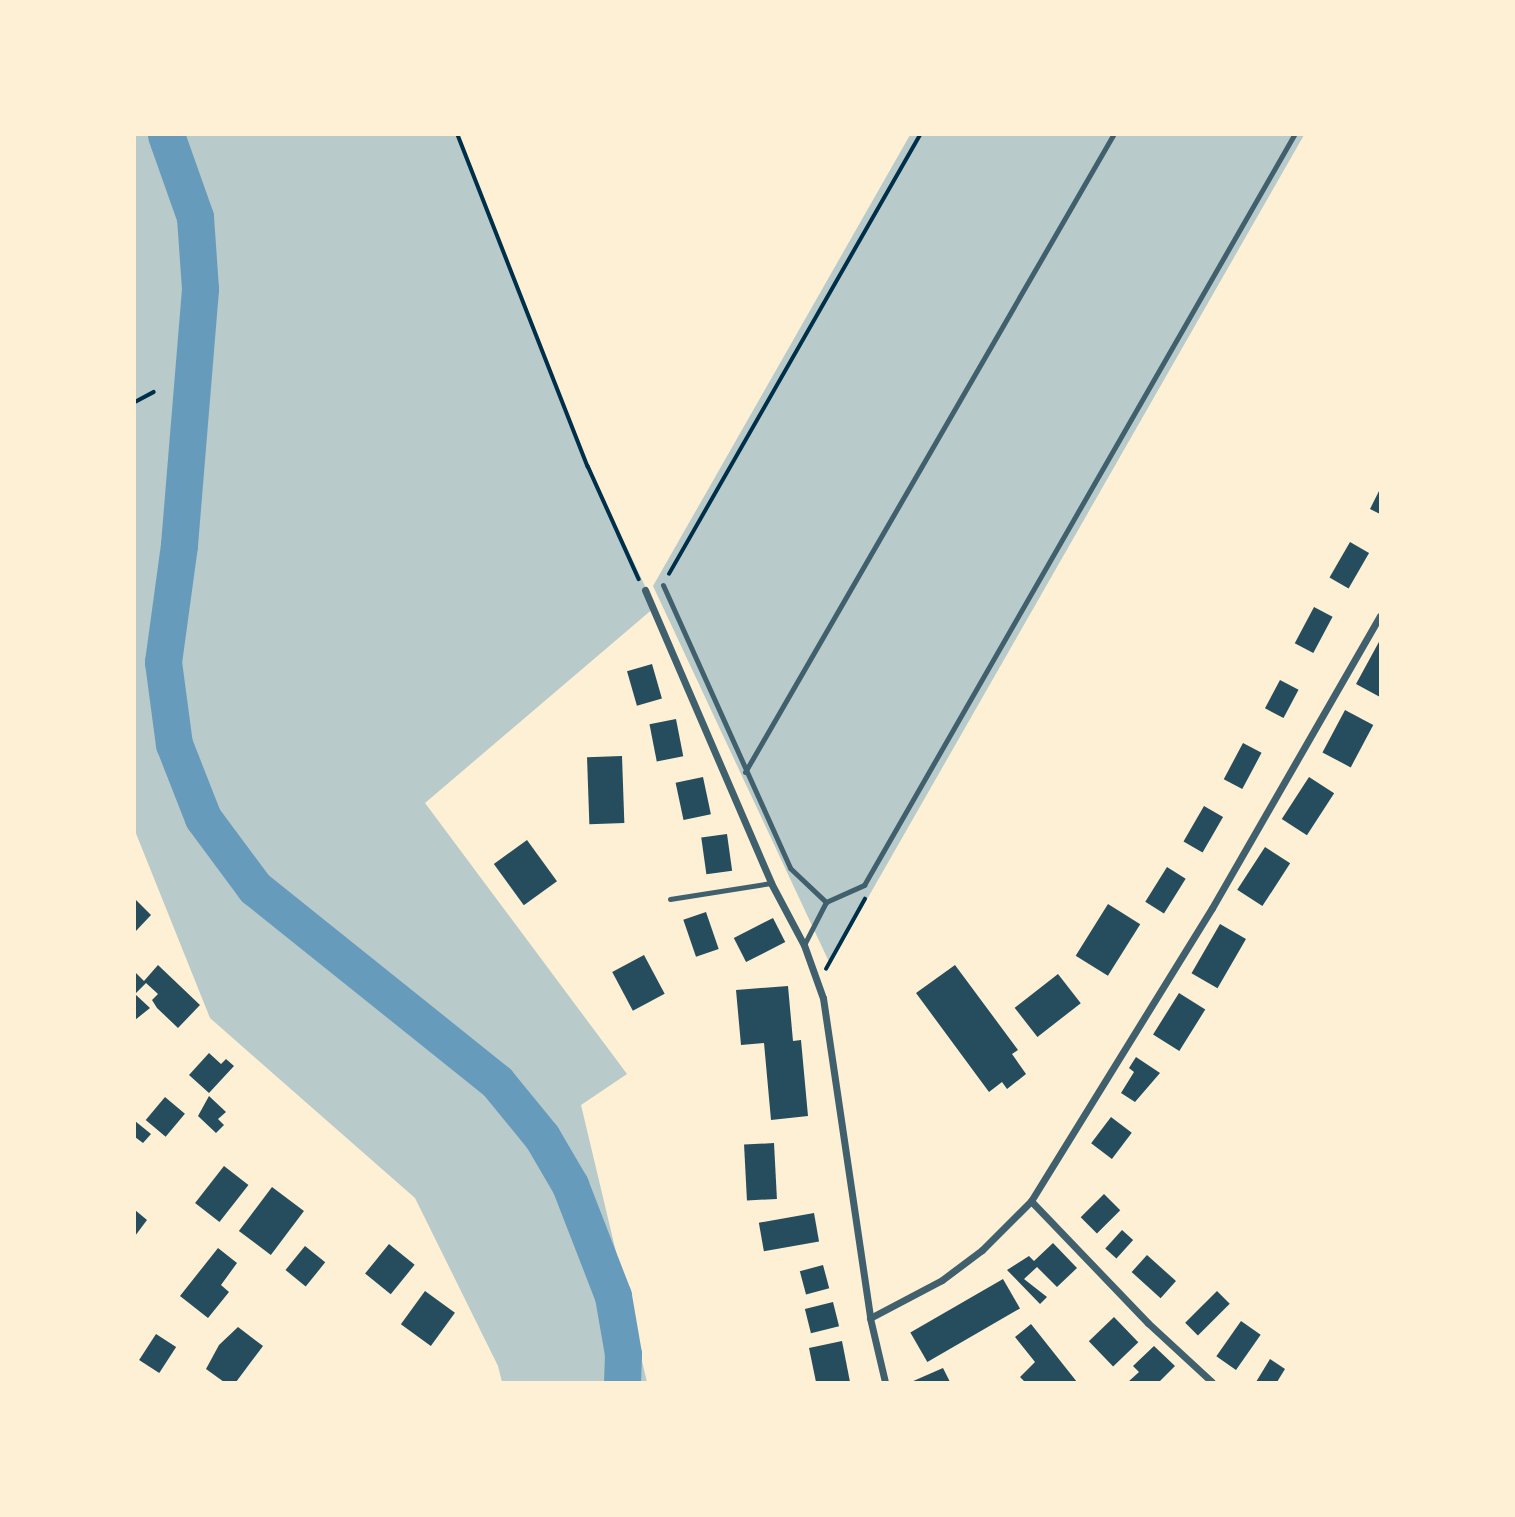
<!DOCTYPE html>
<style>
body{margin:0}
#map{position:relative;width:1515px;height:1517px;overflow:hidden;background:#fdf0d5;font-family:Commissioner,sans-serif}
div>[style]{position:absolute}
.green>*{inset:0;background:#b9caca}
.river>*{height:37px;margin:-18.5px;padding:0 18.5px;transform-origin:18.5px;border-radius:18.5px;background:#669bbc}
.building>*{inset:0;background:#264d5e;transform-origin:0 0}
.path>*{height:3.5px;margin:-1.75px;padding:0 1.75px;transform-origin:1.75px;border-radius:1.75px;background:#003049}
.service>*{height:5px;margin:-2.5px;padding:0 2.5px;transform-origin:2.5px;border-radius:2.5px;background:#3f606c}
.minor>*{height:7px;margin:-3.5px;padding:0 3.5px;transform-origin:3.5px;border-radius:3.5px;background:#3f606c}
span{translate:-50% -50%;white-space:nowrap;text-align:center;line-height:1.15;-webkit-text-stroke:5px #fdf0d5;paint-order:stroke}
.frame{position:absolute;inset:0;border:136px solid #fdf0d5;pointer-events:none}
</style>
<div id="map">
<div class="green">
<i style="clip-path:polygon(evenodd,135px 135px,458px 135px,588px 466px,655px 607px,425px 803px,627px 1074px,581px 1105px,647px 1382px,502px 1382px,498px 1366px,415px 1198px,210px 1018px,135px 831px,135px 135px,186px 424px,179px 545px,166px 634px,186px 424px)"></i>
<i style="clip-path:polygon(910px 135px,1304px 135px,830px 964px,653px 586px)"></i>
</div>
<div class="river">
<i style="left:166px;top:135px;width:87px;rotate:70.5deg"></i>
<i style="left:195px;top:217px;width:72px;rotate:86deg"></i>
<i style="left:200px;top:289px;width:257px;rotate:94.7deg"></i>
<i style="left:179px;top:545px;width:118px;rotate:97.8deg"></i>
<i style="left:163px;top:662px;width:83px;rotate:82.4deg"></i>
<i style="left:174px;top:744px;width:79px;rotate:68.6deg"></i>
<i style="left:203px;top:818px;width:87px;rotate:53.4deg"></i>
<i style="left:255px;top:888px;width:310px;rotate:38.7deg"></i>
<i style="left:497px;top:1082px;width:71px;rotate:50.7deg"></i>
<i style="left:542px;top:1137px;width:56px;rotate:59.7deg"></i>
<i style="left:570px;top:1185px;width:119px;rotate:68.8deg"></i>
<i style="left:613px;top:1296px;width:59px;rotate:80.2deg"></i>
<i style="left:623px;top:1354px;width:28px;rotate:92deg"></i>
</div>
<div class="building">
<i style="clip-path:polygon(1380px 489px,1380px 514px,1370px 509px)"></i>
<i style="left:1350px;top:542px;width:22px;height:41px;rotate:30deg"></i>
<i style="left:1314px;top:607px;width:21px;height:41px;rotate:28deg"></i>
<i style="clip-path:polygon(1380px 640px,1380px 697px,1356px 684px)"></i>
<i style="left:652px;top:664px;width:36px;height:26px;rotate:74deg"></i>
<i style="left:1280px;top:680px;width:21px;height:32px;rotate:28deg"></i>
<i style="left:1345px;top:710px;width:32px;height:48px;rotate:28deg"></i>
<i style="left:676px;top:719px;width:38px;height:27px;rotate:79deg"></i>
<i style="left:1243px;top:743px;width:21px;height:41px;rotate:28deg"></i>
<i style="left:622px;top:756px;width:67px;height:35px;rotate:88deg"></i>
<i style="left:703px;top:777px;width:38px;height:28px;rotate:78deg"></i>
<i style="left:1309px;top:777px;width:30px;height:50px;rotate:33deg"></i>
<i style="left:1204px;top:806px;width:22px;height:41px;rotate:30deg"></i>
<i style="left:727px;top:834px;width:37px;height:26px;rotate:82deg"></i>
<i style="left:527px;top:840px;width:51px;height:41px;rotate:54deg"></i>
<i style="left:1265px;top:847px;width:30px;height:51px;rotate:33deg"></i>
<i style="left:1167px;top:867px;width:22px;height:41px;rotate:32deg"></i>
<i style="clip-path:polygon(135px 899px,151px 915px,135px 932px)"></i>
<i style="left:1108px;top:904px;width:38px;height:61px;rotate:32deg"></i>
<i style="left:706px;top:912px;width:39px;height:24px;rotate:71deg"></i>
<i style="left:773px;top:918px;width:27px;height:44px;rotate:63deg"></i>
<i style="left:1220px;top:924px;width:30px;height:57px;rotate:30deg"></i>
<i style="left:644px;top:955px;width:44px;height:36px;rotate:62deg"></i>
<i style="clip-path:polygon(158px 965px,200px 1005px,178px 1028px,157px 1008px,152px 1000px,158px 994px,146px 983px,135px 994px,150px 1008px,135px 1020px,135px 972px,144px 981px)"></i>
<i style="clip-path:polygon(955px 965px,1018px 1050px,1012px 1054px,1026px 1074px,1007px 1089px,1002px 1082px,989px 1092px,916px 993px)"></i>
<i style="left:1058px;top:974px;width:37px;height:55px;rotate:52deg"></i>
<i style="clip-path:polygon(788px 986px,793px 1041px,801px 1040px,808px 1116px,771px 1120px,764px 1043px,741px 1045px,736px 990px)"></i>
<i style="left:1179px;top:993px;width:31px;height:49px;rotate:32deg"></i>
<i style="clip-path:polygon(209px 1053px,221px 1064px,226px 1059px,234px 1066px,209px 1093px,189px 1075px)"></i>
<i style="clip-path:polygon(1136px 1057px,1160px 1073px,1135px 1102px,1121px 1093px,1134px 1072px,1129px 1068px)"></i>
<i style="clip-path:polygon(209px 1096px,226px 1112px,218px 1119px,224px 1125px,216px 1133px,198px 1116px)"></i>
<i style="left:165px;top:1097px;width:26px;height:30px;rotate:40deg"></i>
<i style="left:1111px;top:1117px;width:26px;height:33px;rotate:37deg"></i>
<i style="clip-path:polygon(135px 1121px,151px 1134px,143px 1143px,135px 1137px)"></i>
<i style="left:774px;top:1143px;width:56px;height:30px;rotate:87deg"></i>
<i style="left:224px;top:1166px;width:31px;height:47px;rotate:38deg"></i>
<i style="left:272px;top:1187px;width:40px;height:55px;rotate:37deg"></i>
<i style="left:1104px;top:1194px;width:23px;height:33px;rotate:45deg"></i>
<i style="clip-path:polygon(135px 1210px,147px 1220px,135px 1236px)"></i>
<i style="left:814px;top:1213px;width:29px;height:56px;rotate:80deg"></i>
<i style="left:1122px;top:1230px;width:15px;height:25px;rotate:42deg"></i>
<i style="clip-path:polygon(1053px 1243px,1077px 1268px,1057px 1287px,1037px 1267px,1024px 1279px,1047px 1297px,1040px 1304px,1007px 1270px,1029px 1256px,1034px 1261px)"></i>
<i style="left:389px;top:1244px;width:33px;height:38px;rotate:39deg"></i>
<i style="left:305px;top:1246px;width:26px;height:31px;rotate:39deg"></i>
<i style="clip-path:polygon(218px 1248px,237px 1263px,221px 1285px,229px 1292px,208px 1318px,180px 1296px)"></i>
<i style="left:1147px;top:1255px;width:39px;height:23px;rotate:42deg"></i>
<i style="left:823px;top:1265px;width:24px;height:24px;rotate:75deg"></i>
<i style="left:1003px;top:1279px;width:34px;height:107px;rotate:60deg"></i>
<i style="left:425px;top:1291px;width:37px;height:41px;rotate:36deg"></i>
<i style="left:1217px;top:1291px;width:18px;height:45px;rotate:45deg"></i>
<i style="left:833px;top:1302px;width:25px;height:29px;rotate:76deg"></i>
<i style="left:1114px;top:1317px;width:35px;height:35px;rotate:46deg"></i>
<i style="left:1241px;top:1321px;width:24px;height:43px;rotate:35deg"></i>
<i style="clip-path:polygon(1031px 1324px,1077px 1382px,1025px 1382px,1020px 1377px,1035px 1362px,1015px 1337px)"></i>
<i style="clip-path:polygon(238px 1327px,263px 1346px,236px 1382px,224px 1382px,206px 1369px,219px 1345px)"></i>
<i style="left:156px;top:1334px;width:24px;height:31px;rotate:33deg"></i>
<i style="clip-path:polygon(842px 1341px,850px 1382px,816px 1382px,809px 1348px)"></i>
<i style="clip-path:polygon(1154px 1346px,1175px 1366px,1159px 1382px,1128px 1382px,1139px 1372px,1133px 1366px)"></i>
<i style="clip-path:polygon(1270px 1359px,1285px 1369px,1277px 1382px,1256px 1382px)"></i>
<i style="clip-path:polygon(943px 1368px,950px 1382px,911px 1382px)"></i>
</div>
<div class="path">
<i style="left:458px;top:135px;width:356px;rotate:68.6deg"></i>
<i style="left:588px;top:466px;width:124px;rotate:65.7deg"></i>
<i style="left:135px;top:402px;width:21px;rotate:-28deg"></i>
<i style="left:669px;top:574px;width:506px;rotate:-60.24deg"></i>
<i style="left:826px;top:969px;width:80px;rotate:-60.9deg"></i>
</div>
<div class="service">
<i style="left:663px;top:585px;width:310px;rotate:65.8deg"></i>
<i style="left:790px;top:868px;width:50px;rotate:43.4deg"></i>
<i style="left:826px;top:902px;width:48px;rotate:117.1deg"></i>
<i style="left:745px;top:772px;width:736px;rotate:-59.98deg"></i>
<i style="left:670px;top:899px;width:102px;rotate:-9deg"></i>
<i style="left:826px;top:902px;width:42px;rotate:-24.1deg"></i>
<i style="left:864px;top:885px;width:865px;rotate:-60.17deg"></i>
</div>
<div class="minor">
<i style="left:645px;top:590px;width:319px;rotate:66.7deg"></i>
<i style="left:771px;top:883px;width:70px;rotate:62deg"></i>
<i style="left:804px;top:945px;width:56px;rotate:70.3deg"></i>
<i style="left:823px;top:998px;width:323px;rotate:81.6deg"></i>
<i style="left:870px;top:1318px;width:66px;rotate:76.8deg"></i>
<i style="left:1031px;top:1201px;width:344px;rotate:-58.3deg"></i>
<i style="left:1212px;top:908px;width:337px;rotate:-60.1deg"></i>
<i style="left:870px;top:1318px;width:81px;rotate:-27.8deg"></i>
<i style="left:942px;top:1280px;width:50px;rotate:-36.9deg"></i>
<i style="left:982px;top:1250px;width:69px;rotate:-45deg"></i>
<i style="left:1031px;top:1201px;width:169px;rotate:46.2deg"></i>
<i style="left:1148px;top:1323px;width:87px;rotate:42.7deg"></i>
</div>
<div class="frame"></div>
</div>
